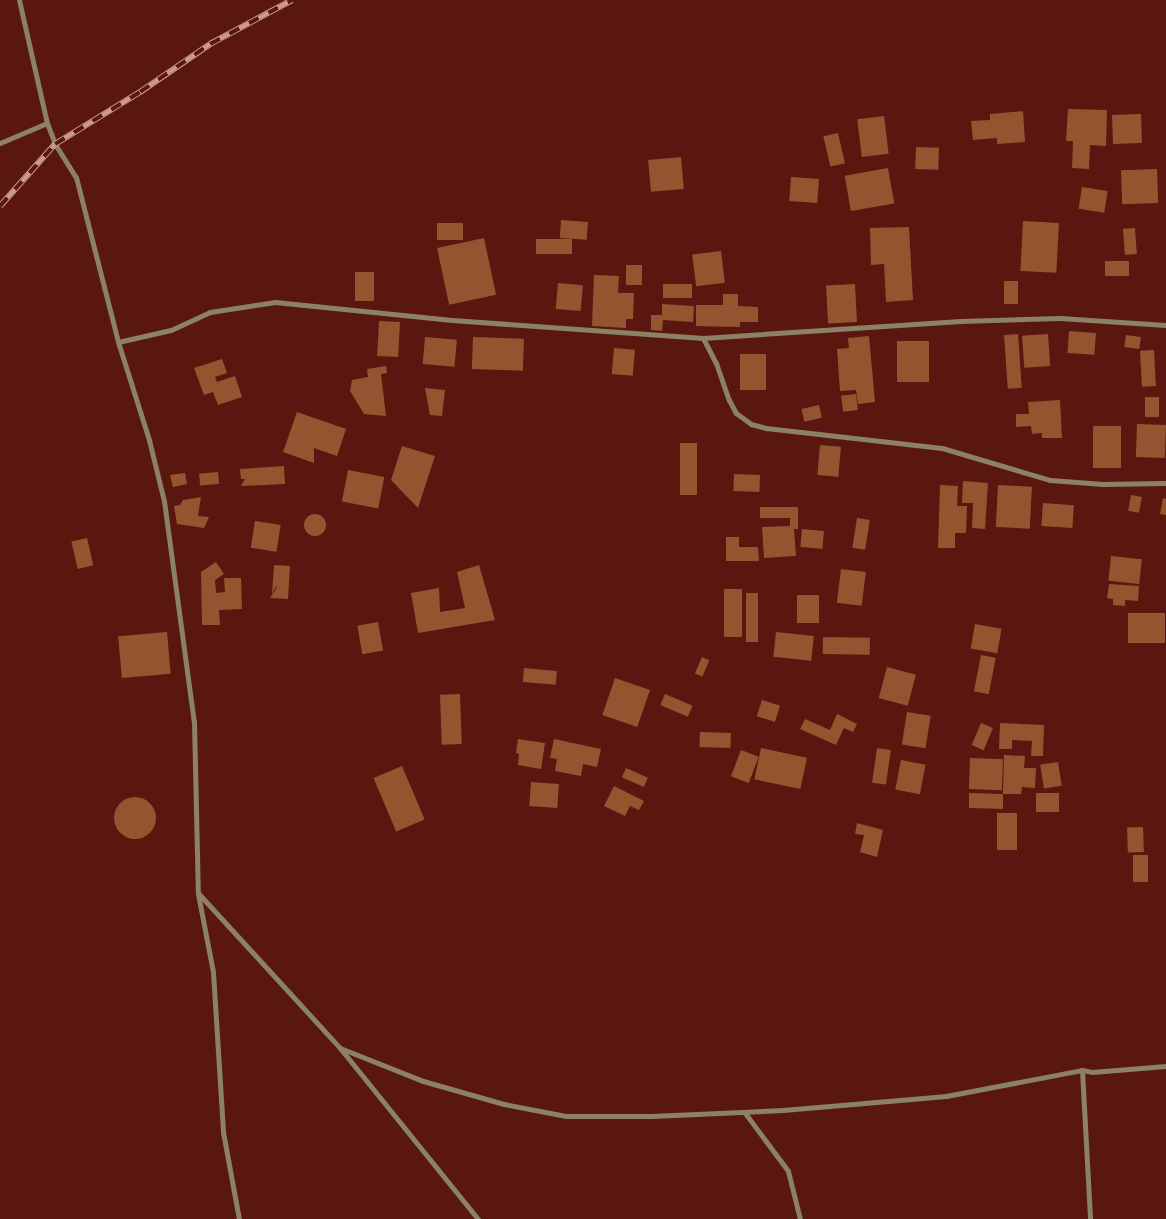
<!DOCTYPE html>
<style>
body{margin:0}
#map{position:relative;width:1166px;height:1219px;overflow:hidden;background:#5a170f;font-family:Commissioner,sans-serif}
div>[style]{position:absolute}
.building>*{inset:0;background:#935530;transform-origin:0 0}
.round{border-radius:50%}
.street>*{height:5px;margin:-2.5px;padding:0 2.5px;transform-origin:2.5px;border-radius:2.5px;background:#8b8164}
.rail>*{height:5.5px;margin-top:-2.75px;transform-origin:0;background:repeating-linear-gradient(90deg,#5a170f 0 11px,#cb9b93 0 22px);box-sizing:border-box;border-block:1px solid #cb9b93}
span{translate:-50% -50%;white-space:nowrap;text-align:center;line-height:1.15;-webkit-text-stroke:4px #5a170f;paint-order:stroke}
</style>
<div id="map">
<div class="building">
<i style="clip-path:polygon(1068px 109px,1107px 110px,1106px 146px,1090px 145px,1089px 169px,1072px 168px,1073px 141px,1066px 141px)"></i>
<i style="clip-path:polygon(1023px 111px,1025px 142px,997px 144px,997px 138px,973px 140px,971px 121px,990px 120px,990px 114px)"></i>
<i style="left:1141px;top:114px;width:29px;height:29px;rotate:88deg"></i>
<i style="left:884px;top:116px;width:38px;height:27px;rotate:83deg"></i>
<i style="left:838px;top:133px;width:31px;height:15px;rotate:77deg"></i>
<i style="left:916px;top:147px;width:23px;height:22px;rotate:2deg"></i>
<i style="left:681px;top:157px;width:32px;height:33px;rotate:85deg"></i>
<i style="left:888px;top:168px;width:36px;height:44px;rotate:80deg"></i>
<i style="left:1157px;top:169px;width:34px;height:36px;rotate:88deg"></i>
<i style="left:791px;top:177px;width:28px;height:24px;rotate:4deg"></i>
<i style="left:1082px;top:187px;width:26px;height:22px;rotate:9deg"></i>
<i style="left:561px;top:220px;width:27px;height:18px;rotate:4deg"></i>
<i style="left:1023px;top:221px;width:36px;height:50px;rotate:3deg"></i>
<i style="left:437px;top:223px;width:26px;height:17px"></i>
<i style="clip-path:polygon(909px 227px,913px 300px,886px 302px,884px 264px,871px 265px,870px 228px)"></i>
<i style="left:1135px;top:228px;width:26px;height:12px;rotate:86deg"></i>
<i style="left:484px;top:238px;width:58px;height:48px;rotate:78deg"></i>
<i style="left:572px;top:239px;width:15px;height:36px;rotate:90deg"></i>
<i style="left:721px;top:251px;width:32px;height:29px;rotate:83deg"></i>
<i style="left:1105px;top:261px;width:24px;height:15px"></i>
<i style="left:626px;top:265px;width:16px;height:20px"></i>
<i style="left:374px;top:272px;width:29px;height:19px;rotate:90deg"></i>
<i style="clip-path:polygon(594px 275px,619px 276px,618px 293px,634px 293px,633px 319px,626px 319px,626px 328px,592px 326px)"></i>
<i style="left:1004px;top:281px;width:14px;height:23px"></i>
<i style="left:558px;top:283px;width:25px;height:26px;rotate:5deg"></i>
<i style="left:663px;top:284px;width:29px;height:14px"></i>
<i style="left:855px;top:284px;width:38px;height:29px;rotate:87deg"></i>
<i style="clip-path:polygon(723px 294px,738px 294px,738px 306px,758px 307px,758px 322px,740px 322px,740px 327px,696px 326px,696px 305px,723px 305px)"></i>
<i style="clip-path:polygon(662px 304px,694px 306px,693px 322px,663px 320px,662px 331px,651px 330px,651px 315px,662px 315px)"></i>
<i style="left:379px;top:321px;width:21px;height:35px;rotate:3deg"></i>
<i style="left:1069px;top:331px;width:27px;height:22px;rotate:4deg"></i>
<i style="left:1018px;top:334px;width:54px;height:14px;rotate:86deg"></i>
<i style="left:1048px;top:334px;width:32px;height:26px;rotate:86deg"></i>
<i style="left:1126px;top:335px;width:15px;height:12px;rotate:8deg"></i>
<i style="clip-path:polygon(869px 336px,875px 402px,858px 404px,856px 390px,840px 391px,837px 349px,849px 348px,848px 338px)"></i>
<i style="left:425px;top:337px;width:32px;height:27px;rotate:5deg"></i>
<i style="left:473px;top:337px;width:51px;height:32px;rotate:2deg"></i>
<i style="left:897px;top:341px;width:32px;height:41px"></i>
<i style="left:614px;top:348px;width:21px;height:26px;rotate:5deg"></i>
<i style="left:1154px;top:350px;width:36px;height:14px;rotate:87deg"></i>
<i style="left:740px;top:354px;width:26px;height:36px"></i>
<i style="clip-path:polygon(222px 359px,227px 373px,215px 377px,217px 382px,235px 376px,242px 397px,218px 405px,213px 392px,204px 395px,194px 368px)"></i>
<i style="clip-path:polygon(386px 366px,387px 373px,381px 374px,386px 416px,364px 414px,350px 391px,352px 380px,368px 377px,367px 369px)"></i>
<i style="clip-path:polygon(425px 388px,445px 390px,442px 416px,430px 415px)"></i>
<i style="left:856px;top:394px;width:16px;height:15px;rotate:83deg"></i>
<i style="left:1145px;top:397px;width:14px;height:20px"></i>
<i style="clip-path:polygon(1060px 400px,1062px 438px,1042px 438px,1042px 433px,1032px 434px,1031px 426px,1016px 427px,1016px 414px,1029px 414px,1028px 402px)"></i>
<i style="left:819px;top:405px;width:13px;height:18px;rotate:77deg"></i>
<i style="clip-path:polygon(297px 412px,346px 429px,337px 456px,314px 448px,314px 463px,283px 452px)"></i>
<i style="left:1137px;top:424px;width:29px;height:33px;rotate:2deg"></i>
<i style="left:1093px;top:426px;width:28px;height:42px"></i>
<i style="left:680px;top:443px;width:17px;height:52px"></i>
<i style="left:820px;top:445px;width:21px;height:30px;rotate:5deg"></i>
<i style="clip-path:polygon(402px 446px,435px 456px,418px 508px,391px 480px)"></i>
<i style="clip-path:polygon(284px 466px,285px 484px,241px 486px,245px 479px,241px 479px,240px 469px)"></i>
<i style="left:348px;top:470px;width:37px;height:32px;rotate:11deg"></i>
<i style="left:218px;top:472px;width:12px;height:19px;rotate:85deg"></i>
<i style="clip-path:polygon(185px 473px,187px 484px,173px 487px,170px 475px)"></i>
<i style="left:734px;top:474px;width:26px;height:17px;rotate:2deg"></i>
<i style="clip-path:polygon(963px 481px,988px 483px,985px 529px,972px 528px,973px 503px,962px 503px)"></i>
<i style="clip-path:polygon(940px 485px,958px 486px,957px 506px,967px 506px,966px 533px,955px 533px,955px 548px,938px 548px)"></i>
<i style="left:998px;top:485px;width:34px;height:42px;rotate:3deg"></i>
<i style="left:1131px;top:495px;width:11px;height:16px;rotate:10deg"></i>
<i style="clip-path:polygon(201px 497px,198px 516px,209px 517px,204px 528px,177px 524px,174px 506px,180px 505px,183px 500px)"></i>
<i style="clip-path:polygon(1163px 498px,1166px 499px,1166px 515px,1160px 514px)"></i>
<i style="left:1043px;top:503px;width:31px;height:23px;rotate:4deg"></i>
<i style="clip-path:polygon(760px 507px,798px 507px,798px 529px,794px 529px,796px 556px,764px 558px,762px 527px,790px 526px,790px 518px,760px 518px)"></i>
<i class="round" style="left:304px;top:514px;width:22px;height:22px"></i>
<i style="left:857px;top:518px;width:13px;height:30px;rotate:9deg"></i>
<i style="left:255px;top:521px;width:26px;height:27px;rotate:9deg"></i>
<i style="left:802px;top:529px;width:22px;height:18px;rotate:5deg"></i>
<i style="clip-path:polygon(726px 537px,739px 537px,739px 547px,758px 547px,759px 561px,726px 561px)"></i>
<i style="left:87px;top:538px;width:28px;height:16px;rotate:77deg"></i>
<i style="left:1111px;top:556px;width:31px;height:25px;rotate:6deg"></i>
<i style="clip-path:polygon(216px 562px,224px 574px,215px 580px,216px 593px,225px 592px,224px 578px,241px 578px,242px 609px,219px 610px,220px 625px,202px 625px,201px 572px)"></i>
<i style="clip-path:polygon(274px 565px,290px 566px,288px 599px,270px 598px,276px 589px,277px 585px,272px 594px)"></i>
<i style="clip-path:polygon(479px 565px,495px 620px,418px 633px,411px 593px,439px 588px,440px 612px,465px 608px,457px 572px)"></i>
<i style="left:841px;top:569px;width:25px;height:34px;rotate:7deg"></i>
<i style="clip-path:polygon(1109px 584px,1139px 586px,1138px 601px,1125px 600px,1125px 606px,1113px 605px,1113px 599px,1107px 598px)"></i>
<i style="left:724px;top:589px;width:18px;height:48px"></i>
<i style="left:746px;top:593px;width:12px;height:49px"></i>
<i style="left:797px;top:595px;width:22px;height:28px"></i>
<i style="left:1128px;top:613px;width:37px;height:30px"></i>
<i style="left:378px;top:622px;width:29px;height:21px;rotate:80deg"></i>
<i style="left:975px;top:624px;width:27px;height:25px;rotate:10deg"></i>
<i style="left:167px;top:632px;width:42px;height:49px;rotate:85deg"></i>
<i style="left:776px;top:632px;width:38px;height:25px;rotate:6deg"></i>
<i style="left:823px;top:637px;width:47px;height:17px;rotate:1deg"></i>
<i style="left:981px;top:655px;width:15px;height:37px;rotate:11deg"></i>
<i style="left:702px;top:657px;width:8px;height:18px;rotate:23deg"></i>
<i style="left:887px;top:667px;width:30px;height:32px;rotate:15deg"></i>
<i style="left:524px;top:668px;width:33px;height:14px;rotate:5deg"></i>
<i style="left:615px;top:678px;width:37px;height:39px;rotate:19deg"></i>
<i style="left:460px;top:694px;width:50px;height:20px;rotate:88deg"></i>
<i style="left:665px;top:694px;width:30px;height:12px;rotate:23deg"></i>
<i style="left:762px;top:700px;width:19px;height:17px;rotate:18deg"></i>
<i style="left:907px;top:712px;width:24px;height:33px;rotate:9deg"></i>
<i style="clip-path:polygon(837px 714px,857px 724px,853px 732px,844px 728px,836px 745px,800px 729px,805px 719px,830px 730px)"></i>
<i style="left:981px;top:723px;width:13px;height:24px;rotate:23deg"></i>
<i style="clip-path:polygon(1000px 723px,1044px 725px,1043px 756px,1031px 756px,1032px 741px,1012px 740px,1012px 749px,999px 749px)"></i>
<i style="left:700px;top:732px;width:31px;height:15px;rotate:2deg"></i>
<i style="clip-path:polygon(518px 739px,545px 743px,541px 769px,518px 765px,519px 754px,516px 753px)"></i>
<i style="clip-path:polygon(554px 739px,601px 749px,597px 767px,583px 764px,581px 776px,555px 771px,557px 759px,550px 758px)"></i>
<i style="left:761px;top:748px;width:47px;height:32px;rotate:12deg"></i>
<i style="left:877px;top:748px;width:14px;height:35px;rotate:8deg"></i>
<i style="left:741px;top:750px;width:19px;height:28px;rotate:21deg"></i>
<i style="clip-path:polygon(1004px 755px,1025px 756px,1024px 768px,1036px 768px,1035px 788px,1022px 787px,1021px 794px,1003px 794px,1003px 809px,969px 808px,969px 793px,1003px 794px)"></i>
<i style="left:970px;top:758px;width:33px;height:31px;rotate:2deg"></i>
<i style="left:901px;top:760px;width:25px;height:30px;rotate:11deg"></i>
<i style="left:1058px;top:762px;width:24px;height:18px;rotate:81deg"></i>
<i style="left:402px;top:766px;width:58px;height:31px;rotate:67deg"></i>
<i style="left:626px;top:768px;width:24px;height:10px;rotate:24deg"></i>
<i style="left:531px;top:782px;width:28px;height:24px;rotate:4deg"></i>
<i style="clip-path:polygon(614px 786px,644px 801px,639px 810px,630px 806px,625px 816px,604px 806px)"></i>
<i style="left:1036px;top:793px;width:23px;height:19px"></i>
<i class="round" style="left:114px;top:797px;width:42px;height:42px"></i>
<i style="left:997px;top:813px;width:20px;height:37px"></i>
<i style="clip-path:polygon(857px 823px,883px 830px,877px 857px,860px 852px,864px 835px,855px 834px)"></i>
<i style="left:1143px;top:827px;width:25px;height:16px;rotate:88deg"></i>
<i style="left:1133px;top:855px;width:15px;height:27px"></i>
</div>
<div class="street">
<i style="left:19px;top:0;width:126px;rotate:77.2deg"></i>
<i style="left:47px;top:123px;width:22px;rotate:69deg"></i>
<i style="left:55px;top:144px;width:39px;rotate:58deg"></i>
<i style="left:76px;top:177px;width:170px;rotate:75.7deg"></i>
<i style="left:118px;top:342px;width:103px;rotate:72.4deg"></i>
<i style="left:149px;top:440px;width:63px;rotate:76.2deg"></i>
<i style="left:164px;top:501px;width:223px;rotate:82.3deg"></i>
<i style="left:194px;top:722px;width:171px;rotate:88.7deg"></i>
<i style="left:198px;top:893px;width:210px;rotate:47.5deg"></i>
<i style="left:340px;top:1048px;width:89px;rotate:21.7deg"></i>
<i style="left:423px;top:1081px;width:84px;rotate:15.9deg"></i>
<i style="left:504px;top:1104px;width:63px;rotate:11deg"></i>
<i style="left:566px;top:1116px;width:86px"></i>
<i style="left:652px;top:1116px;width:131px;rotate:-2.6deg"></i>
<i style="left:783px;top:1110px;width:164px;rotate:-4.9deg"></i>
<i style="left:946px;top:1096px;width:138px;rotate:-10.8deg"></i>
<i style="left:1082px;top:1070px;width:10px;rotate:11deg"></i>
<i style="left:1092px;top:1072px;width:74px;rotate:-4.6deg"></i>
<i style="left:0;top:143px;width:51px;rotate:-23.1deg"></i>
<i style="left:703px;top:338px;width:28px;rotate:63deg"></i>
<i style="left:716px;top:363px;width:39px;rotate:71deg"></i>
<i style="left:729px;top:400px;width:15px;rotate:62deg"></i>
<i style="left:736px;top:413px;width:19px;rotate:36deg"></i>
<i style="left:751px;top:424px;width:16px;rotate:15deg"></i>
<i style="left:766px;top:428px;width:177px;rotate:6.5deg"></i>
<i style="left:942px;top:448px;width:113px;rotate:16.5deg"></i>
<i style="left:1050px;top:480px;width:53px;rotate:4.3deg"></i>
<i style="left:1103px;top:484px;width:63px;rotate:-0.9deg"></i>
<i style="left:118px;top:342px;width:54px;rotate:-12.8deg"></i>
<i style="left:171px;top:330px;width:43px;rotate:-24.8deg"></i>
<i style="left:210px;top:312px;width:66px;rotate:-8.7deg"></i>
<i style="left:275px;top:302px;width:178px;rotate:5.8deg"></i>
<i style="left:452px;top:320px;width:252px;rotate:4.1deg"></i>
<i style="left:703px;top:338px;width:258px;rotate:-3.8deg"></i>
<i style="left:960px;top:321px;width:100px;rotate:-1.7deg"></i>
<i style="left:1060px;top:318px;width:106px;rotate:3.8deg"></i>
<i style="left:198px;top:894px;width:79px;rotate:79.1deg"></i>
<i style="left:213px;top:972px;width:160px;rotate:86.4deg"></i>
<i style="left:223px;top:1132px;width:88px;rotate:79.6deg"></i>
<i style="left:340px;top:1048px;width:220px;rotate:51.1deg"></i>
<i style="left:1082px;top:1070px;width:149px;rotate:86.9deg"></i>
<i style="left:745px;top:1113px;width:72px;rotate:53.4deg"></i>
<i style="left:788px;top:1171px;width:49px;rotate:76deg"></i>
</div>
<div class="rail">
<i style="left:0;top:206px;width:83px;rotate:-48.4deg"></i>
<i style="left:55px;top:144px;width:100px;rotate:-31.5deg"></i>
<i style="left:140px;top:92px;width:85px;rotate:-34.4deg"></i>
<i style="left:210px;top:44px;width:93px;rotate:-28.2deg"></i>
</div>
</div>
